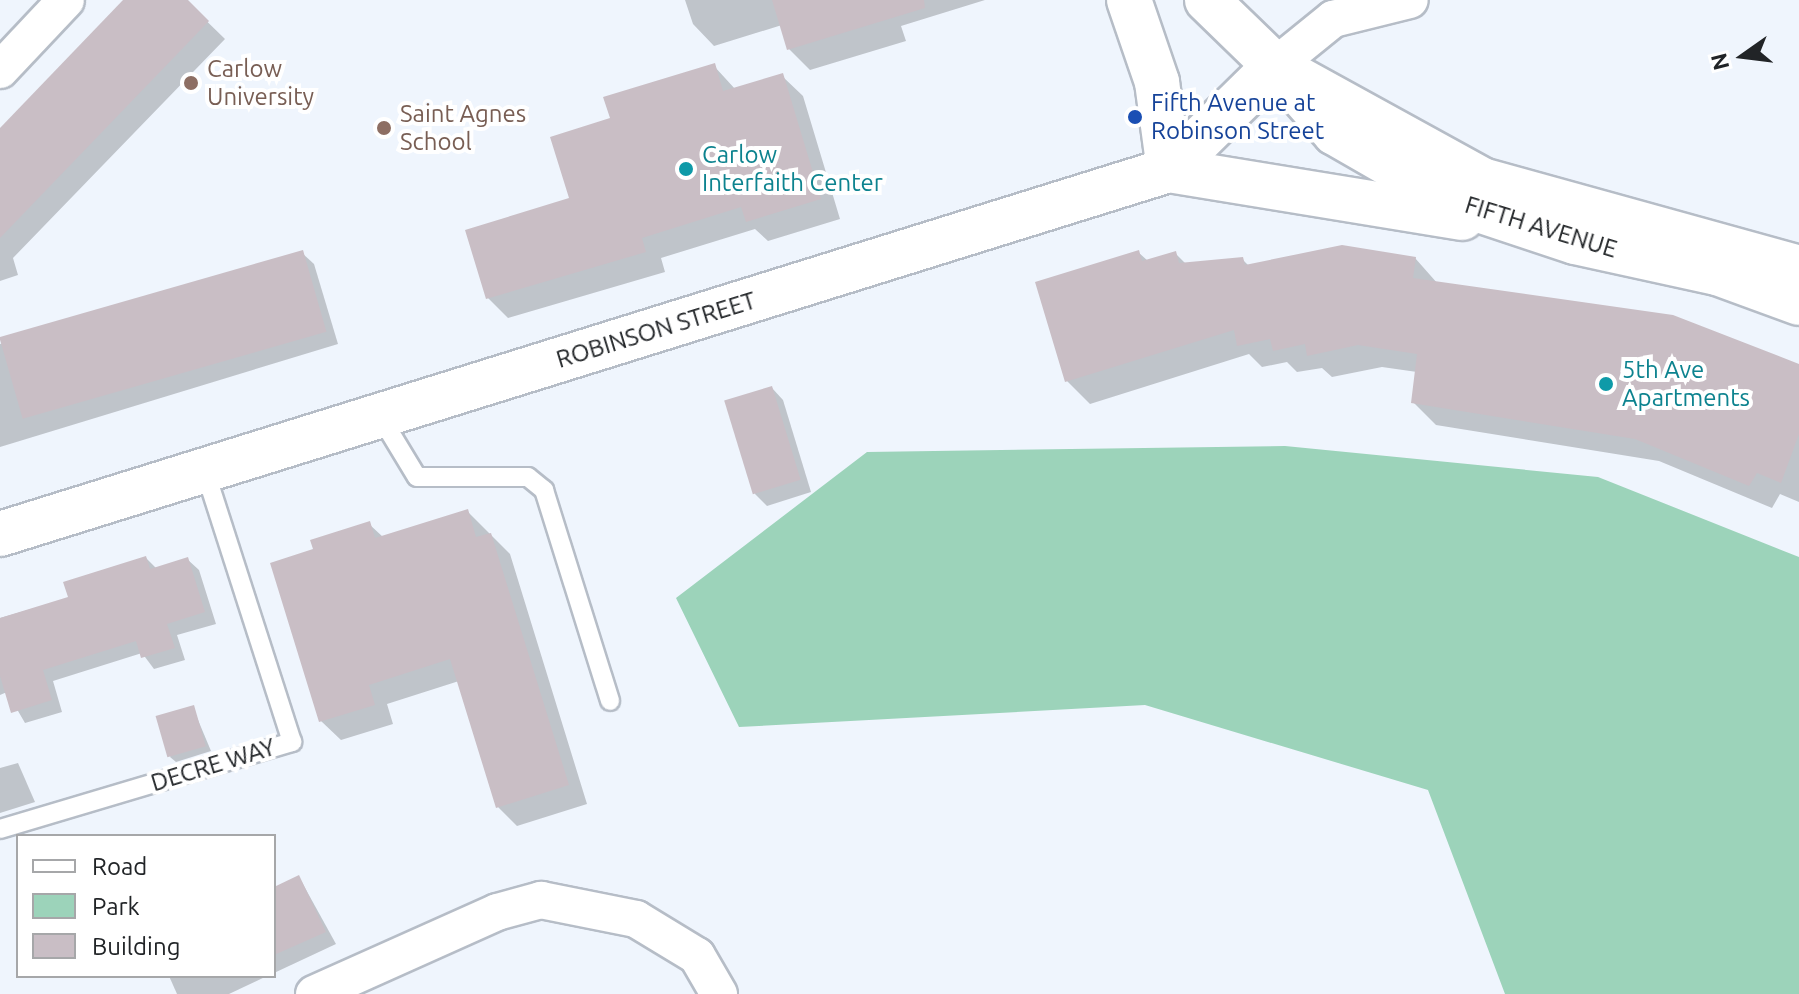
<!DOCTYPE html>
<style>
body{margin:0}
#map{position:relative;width:1799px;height:994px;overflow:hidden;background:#eff5fd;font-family:Ubuntu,sans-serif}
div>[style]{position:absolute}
.green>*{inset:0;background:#9cd3ba}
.shadow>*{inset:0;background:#0003}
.building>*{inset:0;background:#c9bec5;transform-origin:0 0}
.roads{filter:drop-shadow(2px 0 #b6bdc7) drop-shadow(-2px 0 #b6bdc7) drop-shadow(0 2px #b6bdc7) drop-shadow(0 -2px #b6bdc7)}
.service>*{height:18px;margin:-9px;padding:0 9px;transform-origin:9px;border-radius:9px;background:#fff}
.minor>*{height:36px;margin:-18px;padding:0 18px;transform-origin:18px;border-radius:18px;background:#fff}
.tertiary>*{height:44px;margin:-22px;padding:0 22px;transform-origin:22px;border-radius:22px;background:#fff}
.primary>*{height:44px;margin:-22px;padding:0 22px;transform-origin:22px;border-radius:22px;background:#fff}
.trunk>*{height:44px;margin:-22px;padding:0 22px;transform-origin:22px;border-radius:22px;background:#fff}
.dots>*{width:22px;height:22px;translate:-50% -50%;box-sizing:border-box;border:4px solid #fff;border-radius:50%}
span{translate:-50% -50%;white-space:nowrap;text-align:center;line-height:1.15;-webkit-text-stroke:8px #fff;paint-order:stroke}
.education-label{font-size:24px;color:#785e54}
.left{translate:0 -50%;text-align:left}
.transit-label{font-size:24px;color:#164399}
.culture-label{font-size:24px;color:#0d838f}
.street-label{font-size:24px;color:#212427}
.legend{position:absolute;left:16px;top:834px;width:260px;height:144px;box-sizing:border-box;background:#fff;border:2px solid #a6a7a9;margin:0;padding:10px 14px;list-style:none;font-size:24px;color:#212427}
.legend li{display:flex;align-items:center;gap:16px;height:40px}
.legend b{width:40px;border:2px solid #a6a7a9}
.north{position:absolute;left:1703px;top:16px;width:80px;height:80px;-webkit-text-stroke:6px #fff;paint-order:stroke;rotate:256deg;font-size:22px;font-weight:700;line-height:32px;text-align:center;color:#212427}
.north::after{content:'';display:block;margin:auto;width:28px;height:36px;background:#212427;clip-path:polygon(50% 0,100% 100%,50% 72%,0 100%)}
</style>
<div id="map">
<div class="green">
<i style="clip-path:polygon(1285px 446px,1598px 477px,1799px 557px,1799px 994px,1505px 994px,1428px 790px,1145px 705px,739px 727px,676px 598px,867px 452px)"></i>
</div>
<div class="shadow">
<i style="clip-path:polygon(126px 0,185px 0,225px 39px,13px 258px,18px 275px,0 281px,0 131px)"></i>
<i style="clip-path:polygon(685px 0,985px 0,901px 26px,906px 41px,810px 70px,789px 49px,782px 25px,714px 46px,693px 24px)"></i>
<i style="clip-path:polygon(714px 66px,736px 90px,782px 76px,803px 96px,840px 219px,768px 241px,755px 229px,661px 258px,665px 272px,508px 318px,488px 298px,572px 200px,612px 120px)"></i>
<i style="clip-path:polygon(1138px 252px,1148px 261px,1176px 254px,1186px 264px,1242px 259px,1249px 266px,1415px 258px,1438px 284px,1799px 367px,1799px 502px,1780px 494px,1772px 508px,1659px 461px,1436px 425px,1413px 402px,1417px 372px,1382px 367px,1332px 377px,1322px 368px,1297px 372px,1287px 362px,1262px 367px,1249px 354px,1090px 404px,1067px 381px)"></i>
<i style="clip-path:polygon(302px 253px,314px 264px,338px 344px,0 447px,0 344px)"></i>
<i style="clip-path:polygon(772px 388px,783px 400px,811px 492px,767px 506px,755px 494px)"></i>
<i style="clip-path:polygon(467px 511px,510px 554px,587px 804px,517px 826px,498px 807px,459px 681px,387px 704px,393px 724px,341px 740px,321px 721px,316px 551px,369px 524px,383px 537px)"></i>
<i style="clip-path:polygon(146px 558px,157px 569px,187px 559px,199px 570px,216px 624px,177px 635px,185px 660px,154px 669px,142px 653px,53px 681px,62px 712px,25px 723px,7px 692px,0 695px,0 618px,70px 598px)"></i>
<i style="clip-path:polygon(193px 708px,211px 751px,176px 762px,170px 757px)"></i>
<i style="clip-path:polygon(18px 763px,35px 802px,0 813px,0 768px)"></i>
<i style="clip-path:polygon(299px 877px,336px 944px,274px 973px,274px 890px)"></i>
<i style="clip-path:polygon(169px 976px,267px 976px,229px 994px,177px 994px)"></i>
</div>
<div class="building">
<i style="clip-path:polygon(123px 0,188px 0,209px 21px,0 238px,0 128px)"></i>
<i style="clip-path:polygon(772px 0,924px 0,925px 8px,787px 50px)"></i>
<i style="clip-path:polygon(715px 63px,723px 91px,783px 73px,821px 199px,746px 222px,741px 207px,642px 238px,646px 252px,486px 299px,465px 230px,569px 198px,550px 137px,610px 118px,603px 97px)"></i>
<i style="clip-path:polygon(1342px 245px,1416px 257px,1413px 278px,1673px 315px,1799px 364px,1799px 434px,1781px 483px,1757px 473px,1749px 486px,1635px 439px,1411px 403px,1417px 354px,1358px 345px,1307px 356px,1305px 344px,1273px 351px,1270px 339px,1237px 346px,1234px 330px,1065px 382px,1035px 282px,1139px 250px,1142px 261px,1176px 251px,1179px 263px,1243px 257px,1245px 265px)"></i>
<i style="left:303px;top:250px;width:85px;height:316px;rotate:74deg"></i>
<i style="left:772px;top:386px;width:98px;height:50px;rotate:73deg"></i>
<i style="clip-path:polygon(468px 509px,476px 537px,491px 533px,569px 785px,496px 808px,450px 659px,369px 685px,375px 705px,319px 722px,270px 563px,313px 549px,310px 540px,370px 521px,375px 538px)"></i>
<i style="clip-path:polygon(146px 556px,150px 569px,188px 557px,205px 612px,167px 624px,175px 648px,141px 658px,136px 641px,43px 670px,52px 700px,11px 713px,0 676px,0 618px,68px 597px,63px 582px)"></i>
<i style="left:194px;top:705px;width:43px;height:40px;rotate:74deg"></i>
<i style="clip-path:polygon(299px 875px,326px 932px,274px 955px,274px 887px)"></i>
</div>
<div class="roads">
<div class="service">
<i style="left:380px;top:416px;width:71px;rotate:58.8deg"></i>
<i style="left:417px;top:477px;width:111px"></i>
<i style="left:528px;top:477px;width:21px;rotate:39deg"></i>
<i style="left:544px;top:490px;width:221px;rotate:72.6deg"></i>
<i style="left:0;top:829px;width:305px;rotate:-16.6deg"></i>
<i style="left:292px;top:742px;width:285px;rotate:-107.8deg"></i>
</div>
<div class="minor">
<i style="left:1275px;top:66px;width:75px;rotate:-39deg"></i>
<i style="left:1333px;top:19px;width:79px;rotate:-13.9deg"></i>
<i style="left:0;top:70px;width:96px;rotate:-46.7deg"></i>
<i style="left:314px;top:994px;width:201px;rotate:-24.1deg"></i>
<i style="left:497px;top:912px;width:46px;rotate:-15.3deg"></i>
<i style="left:541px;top:900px;width:97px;rotate:11.3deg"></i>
<i style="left:636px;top:919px;width:71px;rotate:31.2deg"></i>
<i style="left:697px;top:956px;width:44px;rotate:59.9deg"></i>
</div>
<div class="tertiary">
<i style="left:0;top:534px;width:1224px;rotate:-17.3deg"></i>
<i style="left:1169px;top:170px;width:148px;rotate:-44.5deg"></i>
</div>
<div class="primary">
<i style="left:1280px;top:71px;width:83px;rotate:48.4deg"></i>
<i style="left:1335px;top:133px;width:138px;rotate:29.9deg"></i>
<i style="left:1455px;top:202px;width:126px;rotate:18.4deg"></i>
<i style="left:1575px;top:242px;width:145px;rotate:12.3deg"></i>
<i style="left:1717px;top:273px;width:87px;rotate:20.1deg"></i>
<i style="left:1169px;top:170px;width:297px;rotate:9.3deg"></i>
</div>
<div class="trunk">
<i style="left:1129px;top:0;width:87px;rotate:71.1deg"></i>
<i style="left:1157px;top:82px;width:89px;rotate:82.2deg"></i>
<i style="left:1207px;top:0;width:95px;rotate:44.1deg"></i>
<i style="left:1275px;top:66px;width:236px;rotate:28.8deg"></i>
<i style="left:1482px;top:180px;width:329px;rotate:15.5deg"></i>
</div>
</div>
<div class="dots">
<i style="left:191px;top:83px;background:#8d6e63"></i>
<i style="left:1135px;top:117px;background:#1a4fb4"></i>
<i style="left:384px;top:128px;background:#8d6e63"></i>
<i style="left:686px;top:169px;background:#0f9aa8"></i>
<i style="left:1606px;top:384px;background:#0f9aa8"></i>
</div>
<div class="education-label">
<span class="left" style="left:207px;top:83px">Carlow<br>University</span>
<span class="left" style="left:400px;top:128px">Saint Agnes<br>School</span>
</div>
<div class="transit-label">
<span class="left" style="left:1151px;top:117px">Fifth Avenue at<br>Robinson Street</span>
</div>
<div class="culture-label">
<span class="left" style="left:702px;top:169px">Carlow<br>Interfaith Center</span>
<span class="left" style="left:1622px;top:384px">5th Ave<br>Apartments</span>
</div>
<div class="street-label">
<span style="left:1541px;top:227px;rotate:17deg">FIFTH AVENUE</span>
<span style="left:656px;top:330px;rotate:-17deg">ROBINSON STREET</span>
<span style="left:213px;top:765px;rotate:-17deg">DECRE WAY</span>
</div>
<ul class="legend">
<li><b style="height:10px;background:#fff"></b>Road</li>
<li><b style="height:22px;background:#9cd3ba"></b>Park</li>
<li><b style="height:22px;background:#c9bec5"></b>Building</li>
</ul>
<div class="north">N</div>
</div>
